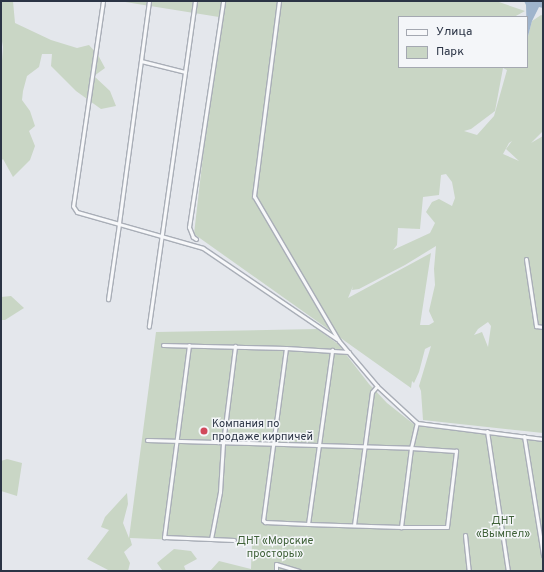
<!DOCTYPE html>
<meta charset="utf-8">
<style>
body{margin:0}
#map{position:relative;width:544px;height:572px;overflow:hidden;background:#e4e7ec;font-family:Overpass,sans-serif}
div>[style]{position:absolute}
.green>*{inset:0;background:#c9d6c5}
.water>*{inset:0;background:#9fb4cc}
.roads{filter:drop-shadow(1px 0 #a9aeb7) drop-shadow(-1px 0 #a9aeb7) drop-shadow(0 1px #a9aeb7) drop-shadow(0 -1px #a9aeb7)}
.street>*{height:3px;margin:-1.5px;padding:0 1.5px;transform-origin:1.5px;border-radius:1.5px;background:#f7f8fa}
.dots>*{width:11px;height:11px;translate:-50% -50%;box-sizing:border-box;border:2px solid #f4f6f9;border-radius:50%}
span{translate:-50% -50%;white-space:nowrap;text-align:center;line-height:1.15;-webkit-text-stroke:3px #f4f6f9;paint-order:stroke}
.poi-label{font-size:11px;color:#2b3445}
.left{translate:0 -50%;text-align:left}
.park-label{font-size:11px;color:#3f6138}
.frame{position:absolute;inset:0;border:2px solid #2b3445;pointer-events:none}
.legend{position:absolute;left:398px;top:16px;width:130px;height:52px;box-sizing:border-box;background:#f4f6f9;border:1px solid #a4a8b1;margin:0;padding:5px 7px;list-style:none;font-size:12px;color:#2b3445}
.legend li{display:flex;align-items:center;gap:8px;height:20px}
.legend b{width:20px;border:1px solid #a4a8b1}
</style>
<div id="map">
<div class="green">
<i style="clip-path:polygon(1px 1px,13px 1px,15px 23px,51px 40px,77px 48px,89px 45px,98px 55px,105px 68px,94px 76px,110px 91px,116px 106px,101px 109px,76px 91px,51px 66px,52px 54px,42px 54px,39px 67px,27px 76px,23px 91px,22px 100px,30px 111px,35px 126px,29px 131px,35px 146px,30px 160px,13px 177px,3px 159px,1px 161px,1px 74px,3px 47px,1px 35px)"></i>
<i style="clip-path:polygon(evenodd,119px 1px,496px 1px,525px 11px,514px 17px,399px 17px,399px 67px,527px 67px,527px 40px,532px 21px,541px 15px,543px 16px,543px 131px,531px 143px,543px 136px,543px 433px,423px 420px,421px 391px,419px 386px,431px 346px,425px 349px,419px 372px,414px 383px,412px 381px,411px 388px,194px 234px,219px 17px,119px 1px,503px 68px,507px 70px,494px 116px,477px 135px,464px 131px,471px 129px,495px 111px,503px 68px,119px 1px,512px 141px,506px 149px,519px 161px,503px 154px,509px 143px,512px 141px,119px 1px,446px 174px,452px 182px,455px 198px,452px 206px,439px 199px,432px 202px,426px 212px,435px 223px,430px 233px,393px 250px,397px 245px,398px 228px,420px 229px,423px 197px,439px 195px,441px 175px,446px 174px,119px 1px,436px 246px,434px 269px,435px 285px,429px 311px,434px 322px,429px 325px,420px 325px,431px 253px,348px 298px,353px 286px,352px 290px,359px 289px,405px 265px,436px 246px,119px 1px,488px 322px,491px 326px,488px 347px,482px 332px,474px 335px,478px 329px,488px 322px)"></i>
<i style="clip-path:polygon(11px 296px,24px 308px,5px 320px,1px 320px,1px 297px)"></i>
<i style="clip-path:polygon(317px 329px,338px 344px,369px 384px,387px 403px,416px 426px,543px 441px,543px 571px,210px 571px,219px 561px,251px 569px,252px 543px,130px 538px,132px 545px,124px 552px,130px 563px,128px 571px,110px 571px,87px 559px,109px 530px,101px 527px,105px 517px,127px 493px,128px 504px,123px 523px,129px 538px,156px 332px)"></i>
<i style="clip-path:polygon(7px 459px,22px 463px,17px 496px,1px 491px,1px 461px)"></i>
<i style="clip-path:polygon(174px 549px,191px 551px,197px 559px,184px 566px,186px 571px,162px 570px,157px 563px)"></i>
</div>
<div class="water">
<i style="clip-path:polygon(524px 1px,543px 1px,543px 8px,539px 7px,532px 21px,527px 40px,526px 5px)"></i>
</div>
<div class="roads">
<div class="street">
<i style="left:103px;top:1px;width:207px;rotate:98.3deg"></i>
<i style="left:73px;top:206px;width:7px;rotate:56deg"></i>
<i style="left:77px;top:212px;width:44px;rotate:15.9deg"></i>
<i style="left:119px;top:224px;width:76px;rotate:98.3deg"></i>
<i style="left:149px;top:1px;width:225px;rotate:97.7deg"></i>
<i style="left:119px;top:224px;width:87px;rotate:15.9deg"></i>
<i style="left:203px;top:248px;width:162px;rotate:34.2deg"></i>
<i style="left:279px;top:1px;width:197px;rotate:97.3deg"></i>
<i style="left:254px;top:196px;width:168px;rotate:59.6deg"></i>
<i style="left:339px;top:341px;width:59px;rotate:49.8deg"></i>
<i style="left:377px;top:386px;width:54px;rotate:42.8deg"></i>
<i style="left:417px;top:423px;width:127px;rotate:7.2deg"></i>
<i style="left:141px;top:61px;width:45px;rotate:14deg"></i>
<i style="left:185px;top:72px;width:257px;rotate:98.1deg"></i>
<i style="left:185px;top:72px;width:72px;rotate:-82deg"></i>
<i style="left:196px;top:239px;width:4px;rotate:-146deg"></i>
<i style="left:193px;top:237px;width:11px;rotate:-112deg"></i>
<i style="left:189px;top:227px;width:229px;rotate:-81.4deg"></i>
<i style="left:526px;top:259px;width:68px;rotate:81.5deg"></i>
<i style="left:536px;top:326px;width:7px;rotate:8deg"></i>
<i style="left:163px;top:345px;width:123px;rotate:1.4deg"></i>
<i style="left:286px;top:348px;width:63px;rotate:3.6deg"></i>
<i style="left:189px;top:345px;width:194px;rotate:97.4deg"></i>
<i style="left:164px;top:537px;width:70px;rotate:2.5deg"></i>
<i style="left:286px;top:348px;width:174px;rotate:97.6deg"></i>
<i style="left:263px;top:520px;width:3px;rotate:45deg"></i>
<i style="left:265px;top:522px;width:43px;rotate:2.7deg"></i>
<i style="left:308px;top:524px;width:93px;rotate:1.8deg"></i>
<i style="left:401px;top:527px;width:46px"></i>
<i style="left:447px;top:527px;width:77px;rotate:-83.2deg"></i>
<i style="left:456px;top:451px;width:45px;rotate:-176.2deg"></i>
<i style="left:411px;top:448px;width:80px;rotate:97.2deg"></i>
<i style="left:487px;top:431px;width:142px;rotate:81.5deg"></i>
<i style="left:524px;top:436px;width:121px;rotate:80.9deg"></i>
<i style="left:147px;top:440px;width:264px;rotate:1.7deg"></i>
<i style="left:411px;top:448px;width:26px;rotate:-77deg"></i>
<i style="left:308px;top:524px;width:176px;rotate:-82.1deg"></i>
<i style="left:354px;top:525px;width:134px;rotate:-82.3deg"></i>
<i style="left:372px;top:392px;width:8px;rotate:-50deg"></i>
<i style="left:465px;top:535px;width:36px;rotate:84deg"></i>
<i style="left:211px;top:539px;width:48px;rotate:-79.2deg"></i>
<i style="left:220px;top:492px;width:49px;rotate:-86.5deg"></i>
<i style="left:223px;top:443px;width:98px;rotate:-82.9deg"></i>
<i style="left:276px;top:571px;width:7px;rotate:-90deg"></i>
<i style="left:276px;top:564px;width:24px;rotate:17deg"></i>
</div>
</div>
<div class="dots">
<i style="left:204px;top:431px;background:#d1495b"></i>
</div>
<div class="poi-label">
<span class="left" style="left:212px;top:431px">Компания по<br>продаже кирпичей</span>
</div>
<div class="park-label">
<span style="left:503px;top:528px">ДНТ<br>«Вымпел»</span>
<span style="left:275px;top:548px">ДНТ «Морские<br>просторы»</span>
</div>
<div class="frame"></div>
<ul class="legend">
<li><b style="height:5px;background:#f7f8fa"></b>Улица</li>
<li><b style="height:11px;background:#c9d6c5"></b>Парк</li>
</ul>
</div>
